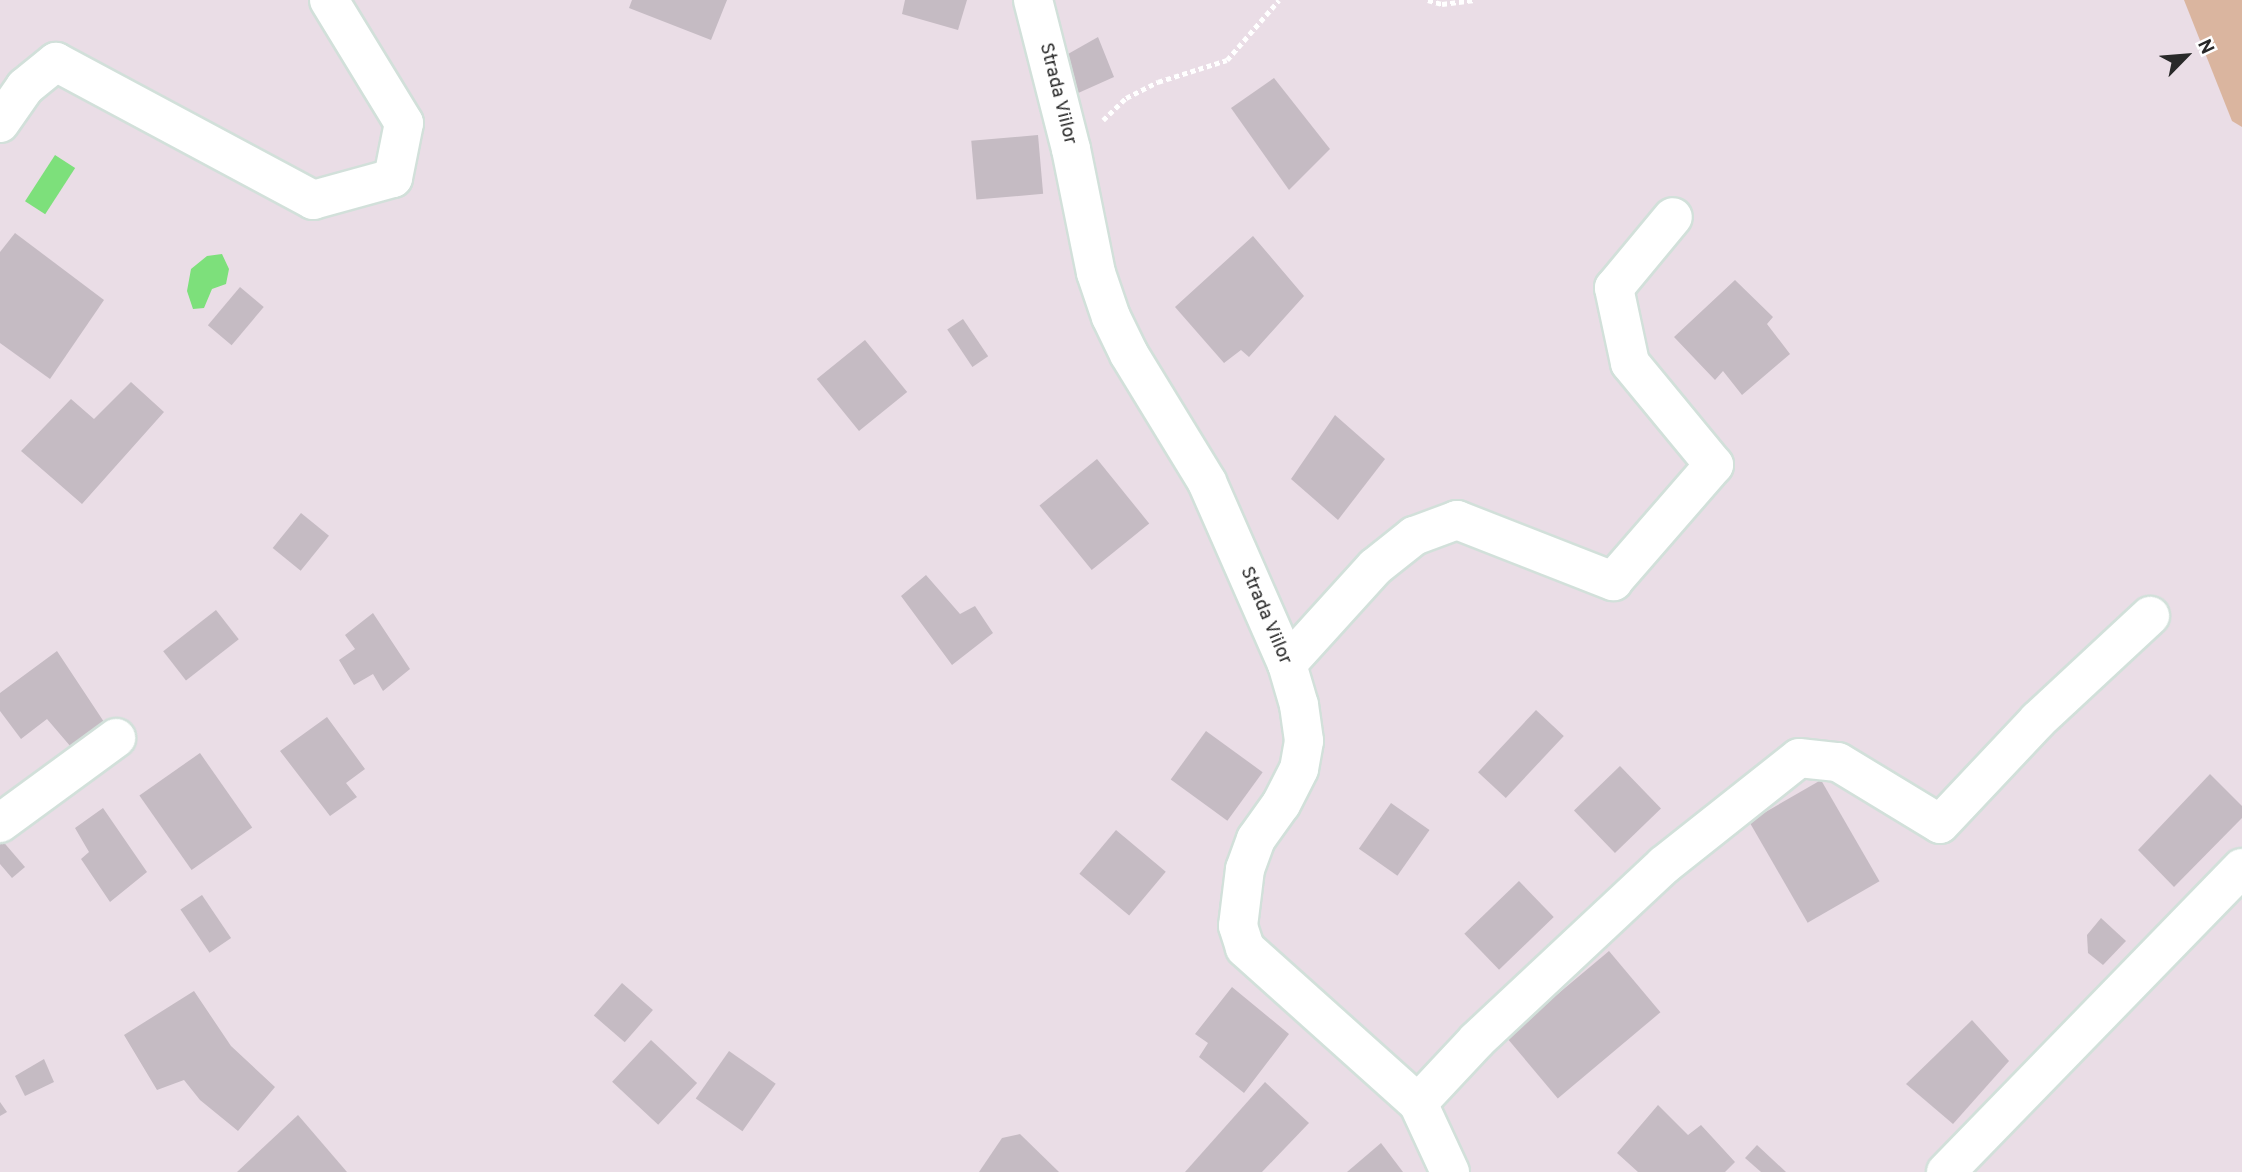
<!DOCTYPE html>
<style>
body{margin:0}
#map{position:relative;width:2242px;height:1172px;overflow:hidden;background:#eadde6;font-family:Overpass,sans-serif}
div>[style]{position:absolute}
.green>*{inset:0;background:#dab59f}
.water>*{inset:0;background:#7de07b;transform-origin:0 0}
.building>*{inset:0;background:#c5bbc3;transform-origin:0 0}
.path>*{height:4.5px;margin-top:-2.25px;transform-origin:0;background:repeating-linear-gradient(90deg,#fff 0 5px,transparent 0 8.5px)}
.roads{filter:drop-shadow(2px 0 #d2e0da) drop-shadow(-2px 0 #d2e0da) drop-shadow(0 2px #d2e0da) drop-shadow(0 -2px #d2e0da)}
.street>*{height:38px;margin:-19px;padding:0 19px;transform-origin:19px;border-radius:19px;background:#fff}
span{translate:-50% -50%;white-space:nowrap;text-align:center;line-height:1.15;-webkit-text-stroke:5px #fff;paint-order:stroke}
.street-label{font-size:19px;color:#292929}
.north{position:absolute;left:2151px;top:21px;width:70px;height:70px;-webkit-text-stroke:5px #fff;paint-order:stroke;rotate:65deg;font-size:19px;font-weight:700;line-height:28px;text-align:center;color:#292929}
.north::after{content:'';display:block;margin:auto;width:24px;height:32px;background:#292929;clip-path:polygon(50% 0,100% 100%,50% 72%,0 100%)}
</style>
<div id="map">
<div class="green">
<i style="clip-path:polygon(2184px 0,2242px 0,2242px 127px,2232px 121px)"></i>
</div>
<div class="water">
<i style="left:55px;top:155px;width:24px;height:55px;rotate:33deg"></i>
<i style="clip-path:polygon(222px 254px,229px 269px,226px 284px,212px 289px,204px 308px,193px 309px,187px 291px,191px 269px,207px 256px)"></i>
</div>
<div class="building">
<i style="clip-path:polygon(632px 0,727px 0,711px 40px,629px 8px)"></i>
<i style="clip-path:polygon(905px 0,967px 0,958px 30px,902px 14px)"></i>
<i style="clip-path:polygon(1098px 37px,1114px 77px,1076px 94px,1068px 54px)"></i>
<i style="clip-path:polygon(1274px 78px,1330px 149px,1289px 190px,1231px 108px)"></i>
<i style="left:1038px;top:135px;width:59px;height:67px;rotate:85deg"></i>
<i style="clip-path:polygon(15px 233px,104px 300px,50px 379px,0 343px,0 252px)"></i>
<i style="clip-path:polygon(1253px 236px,1304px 296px,1249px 357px,1241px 350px,1224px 363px,1175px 307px)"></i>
<i style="clip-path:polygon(1735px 280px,1773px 317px,1767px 324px,1790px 354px,1742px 395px,1723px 371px,1715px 380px,1674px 337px)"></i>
<i style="left:240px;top:287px;width:31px;height:50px;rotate:40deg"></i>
<i style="left:963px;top:319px;width:45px;height:19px;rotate:56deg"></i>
<i style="left:865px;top:340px;width:67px;height:62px;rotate:51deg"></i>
<i style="clip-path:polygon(131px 382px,164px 412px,82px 504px,21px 451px,71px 399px,94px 419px)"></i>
<i style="clip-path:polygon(1335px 415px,1385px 459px,1338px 520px,1291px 479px)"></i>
<i style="left:1097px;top:459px;width:83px;height:74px;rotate:51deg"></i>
<i style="left:301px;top:513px;width:36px;height:45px;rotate:39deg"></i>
<i style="clip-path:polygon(926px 575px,960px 614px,975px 606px,993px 633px,952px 665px,901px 596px)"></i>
<i style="left:216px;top:610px;width:37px;height:67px;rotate:52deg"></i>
<i style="clip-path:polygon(373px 613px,410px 669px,383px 691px,373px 674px,354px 685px,339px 660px,355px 649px,345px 635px)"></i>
<i style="clip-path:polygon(57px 651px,106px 725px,71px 747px,47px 719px,21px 739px,0 711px,0 693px)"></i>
<i style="left:1536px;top:710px;width:38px;height:85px;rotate:43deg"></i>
<i style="clip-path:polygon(327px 717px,365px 769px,346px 783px,357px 797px,330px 816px,280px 751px)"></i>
<i style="left:1206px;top:731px;width:70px;height:60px;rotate:36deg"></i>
<i style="left:200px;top:753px;width:91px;height:74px;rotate:55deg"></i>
<i style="left:1620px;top:766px;width:59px;height:64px;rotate:46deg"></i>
<i style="clip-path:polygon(2210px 774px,2242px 806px,2242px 818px,2174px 887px,2138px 850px)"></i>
<i style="left:1821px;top:780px;width:117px;height:83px;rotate:60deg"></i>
<i style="left:1391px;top:803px;width:47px;height:56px;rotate:35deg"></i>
<i style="clip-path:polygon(103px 808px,147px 872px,110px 902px,81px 859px,89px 852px,75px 828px)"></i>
<i style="left:1116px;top:830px;width:65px;height:57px;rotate:40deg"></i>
<i style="clip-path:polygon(0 838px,25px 867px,12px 878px,0 864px)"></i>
<i style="left:1519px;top:881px;width:50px;height:76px;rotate:46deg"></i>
<i style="left:202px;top:895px;width:52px;height:26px;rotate:56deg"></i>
<i style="clip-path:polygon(2101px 918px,2126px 941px,2103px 965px,2088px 953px,2087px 935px)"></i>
<i style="left:1609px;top:951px;width:80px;height:134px;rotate:50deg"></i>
<i style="left:622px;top:983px;width:41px;height:43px;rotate:41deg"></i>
<i style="clip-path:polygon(1232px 987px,1289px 1034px,1244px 1093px,1199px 1057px,1208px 1043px,1195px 1034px)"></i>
<i style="clip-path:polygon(194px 991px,231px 1046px,275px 1087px,238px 1131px,200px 1100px,184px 1080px,157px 1090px,124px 1035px)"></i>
<i style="clip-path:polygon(1972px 1020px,2009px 1061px,1953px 1124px,1906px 1084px)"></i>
<i style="left:651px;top:1040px;width:63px;height:57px;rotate:43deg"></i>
<i style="left:729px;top:1051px;width:57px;height:58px;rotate:35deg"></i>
<i style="clip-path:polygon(44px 1059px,54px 1082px,25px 1096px,15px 1076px)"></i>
<i style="clip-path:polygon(1265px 1082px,1309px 1123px,1262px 1172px,1185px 1172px)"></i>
<i style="clip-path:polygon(0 1102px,7px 1112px,0 1116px)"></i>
<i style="clip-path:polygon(1658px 1105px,1688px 1135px,1701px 1125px,1735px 1162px,1725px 1172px,1638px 1172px,1617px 1153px)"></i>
<i style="clip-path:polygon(298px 1115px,347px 1172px,237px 1172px)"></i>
<i style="clip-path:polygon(1020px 1134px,1059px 1172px,979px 1172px,1002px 1138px)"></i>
<i style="clip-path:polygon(1381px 1143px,1403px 1172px,1347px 1172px)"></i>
<i style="clip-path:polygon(1757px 1145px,1786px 1172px,1761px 1172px,1745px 1158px)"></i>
</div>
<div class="path">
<i style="left:1428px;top:0;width:15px;rotate:16deg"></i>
<i style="left:1442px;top:4px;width:31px;rotate:-7deg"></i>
<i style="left:1103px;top:120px;width:32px;rotate:-44deg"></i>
<i style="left:1126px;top:98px;width:36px;rotate:-27deg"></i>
<i style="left:1158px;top:82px;width:72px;rotate:-17.7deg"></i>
<i style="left:1227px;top:60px;width:79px;rotate:-49.1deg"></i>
</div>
<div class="roads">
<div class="street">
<i style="left:1033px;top:0;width:154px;rotate:75.7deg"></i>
<i style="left:1071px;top:149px;width:126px;rotate:78.6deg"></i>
<i style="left:1096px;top:273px;width:46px;rotate:71.2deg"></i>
<i style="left:1111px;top:317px;width:41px;rotate:64.1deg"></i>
<i style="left:1129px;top:354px;width:150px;rotate:58.6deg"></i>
<i style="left:1207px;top:482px;width:199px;rotate:66.3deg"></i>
<i style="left:1287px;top:664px;width:43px;rotate:73.7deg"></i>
<i style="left:1299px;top:705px;width:36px;rotate:82deg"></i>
<i style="left:1304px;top:741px;width:28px;rotate:100deg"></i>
<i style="left:1299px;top:769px;width:39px;rotate:117deg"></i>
<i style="left:1281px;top:804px;width:43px;rotate:125.5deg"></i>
<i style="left:1256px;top:839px;width:32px;rotate:110deg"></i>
<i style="left:1245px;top:869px;width:57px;rotate:97deg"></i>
<i style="left:1238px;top:926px;width:23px;rotate:72deg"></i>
<i style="left:1245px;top:948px;width:232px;rotate:41.9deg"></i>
<i style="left:1418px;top:1103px;width:76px;rotate:65.1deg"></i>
<i style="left:0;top:123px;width:44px;rotate:-55.2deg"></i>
<i style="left:25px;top:87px;width:40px;rotate:-39deg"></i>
<i style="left:56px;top:62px;width:292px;rotate:28.2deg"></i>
<i style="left:313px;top:200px;width:83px;rotate:-15.4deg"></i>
<i style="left:393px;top:178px;width:56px;rotate:-78.7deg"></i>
<i style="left:404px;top:123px;width:144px;rotate:-121.4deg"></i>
<i style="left:1287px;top:664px;width:131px;rotate:-47.8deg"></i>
<i style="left:1375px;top:567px;width:50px;rotate:-38.5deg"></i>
<i style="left:1414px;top:536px;width:46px;rotate:-20.4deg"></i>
<i style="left:1457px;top:520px;width:168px;rotate:21.4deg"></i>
<i style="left:1613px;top:581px;width:154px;rotate:-49deg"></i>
<i style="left:1714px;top:465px;width:132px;rotate:-129.5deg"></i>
<i style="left:1630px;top:363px;width:77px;rotate:-102deg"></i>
<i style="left:1614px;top:288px;width:92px;rotate:-50.3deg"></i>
<i style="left:0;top:823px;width:144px;rotate:-36.2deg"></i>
<i style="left:1418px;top:1103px;width:86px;rotate:-46.9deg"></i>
<i style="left:1477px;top:1040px;width:256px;rotate:-43.1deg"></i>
<i style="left:1664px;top:865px;width:172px;rotate:-38.4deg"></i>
<i style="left:1799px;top:758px;width:39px;rotate:6deg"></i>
<i style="left:1838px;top:762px;width:119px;rotate:31.3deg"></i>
<i style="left:1940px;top:824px;width:143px;rotate:-46.7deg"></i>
<i style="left:2038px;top:720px;width:153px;rotate:-42.9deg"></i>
<i style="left:1946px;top:1172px;width:424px;rotate:-45.8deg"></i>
</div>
</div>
<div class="street-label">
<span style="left:1057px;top:94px;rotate:76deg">Strada Viilor</span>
<span style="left:1265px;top:616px;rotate:67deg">Strada Viilor</span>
</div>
<div class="north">N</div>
</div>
